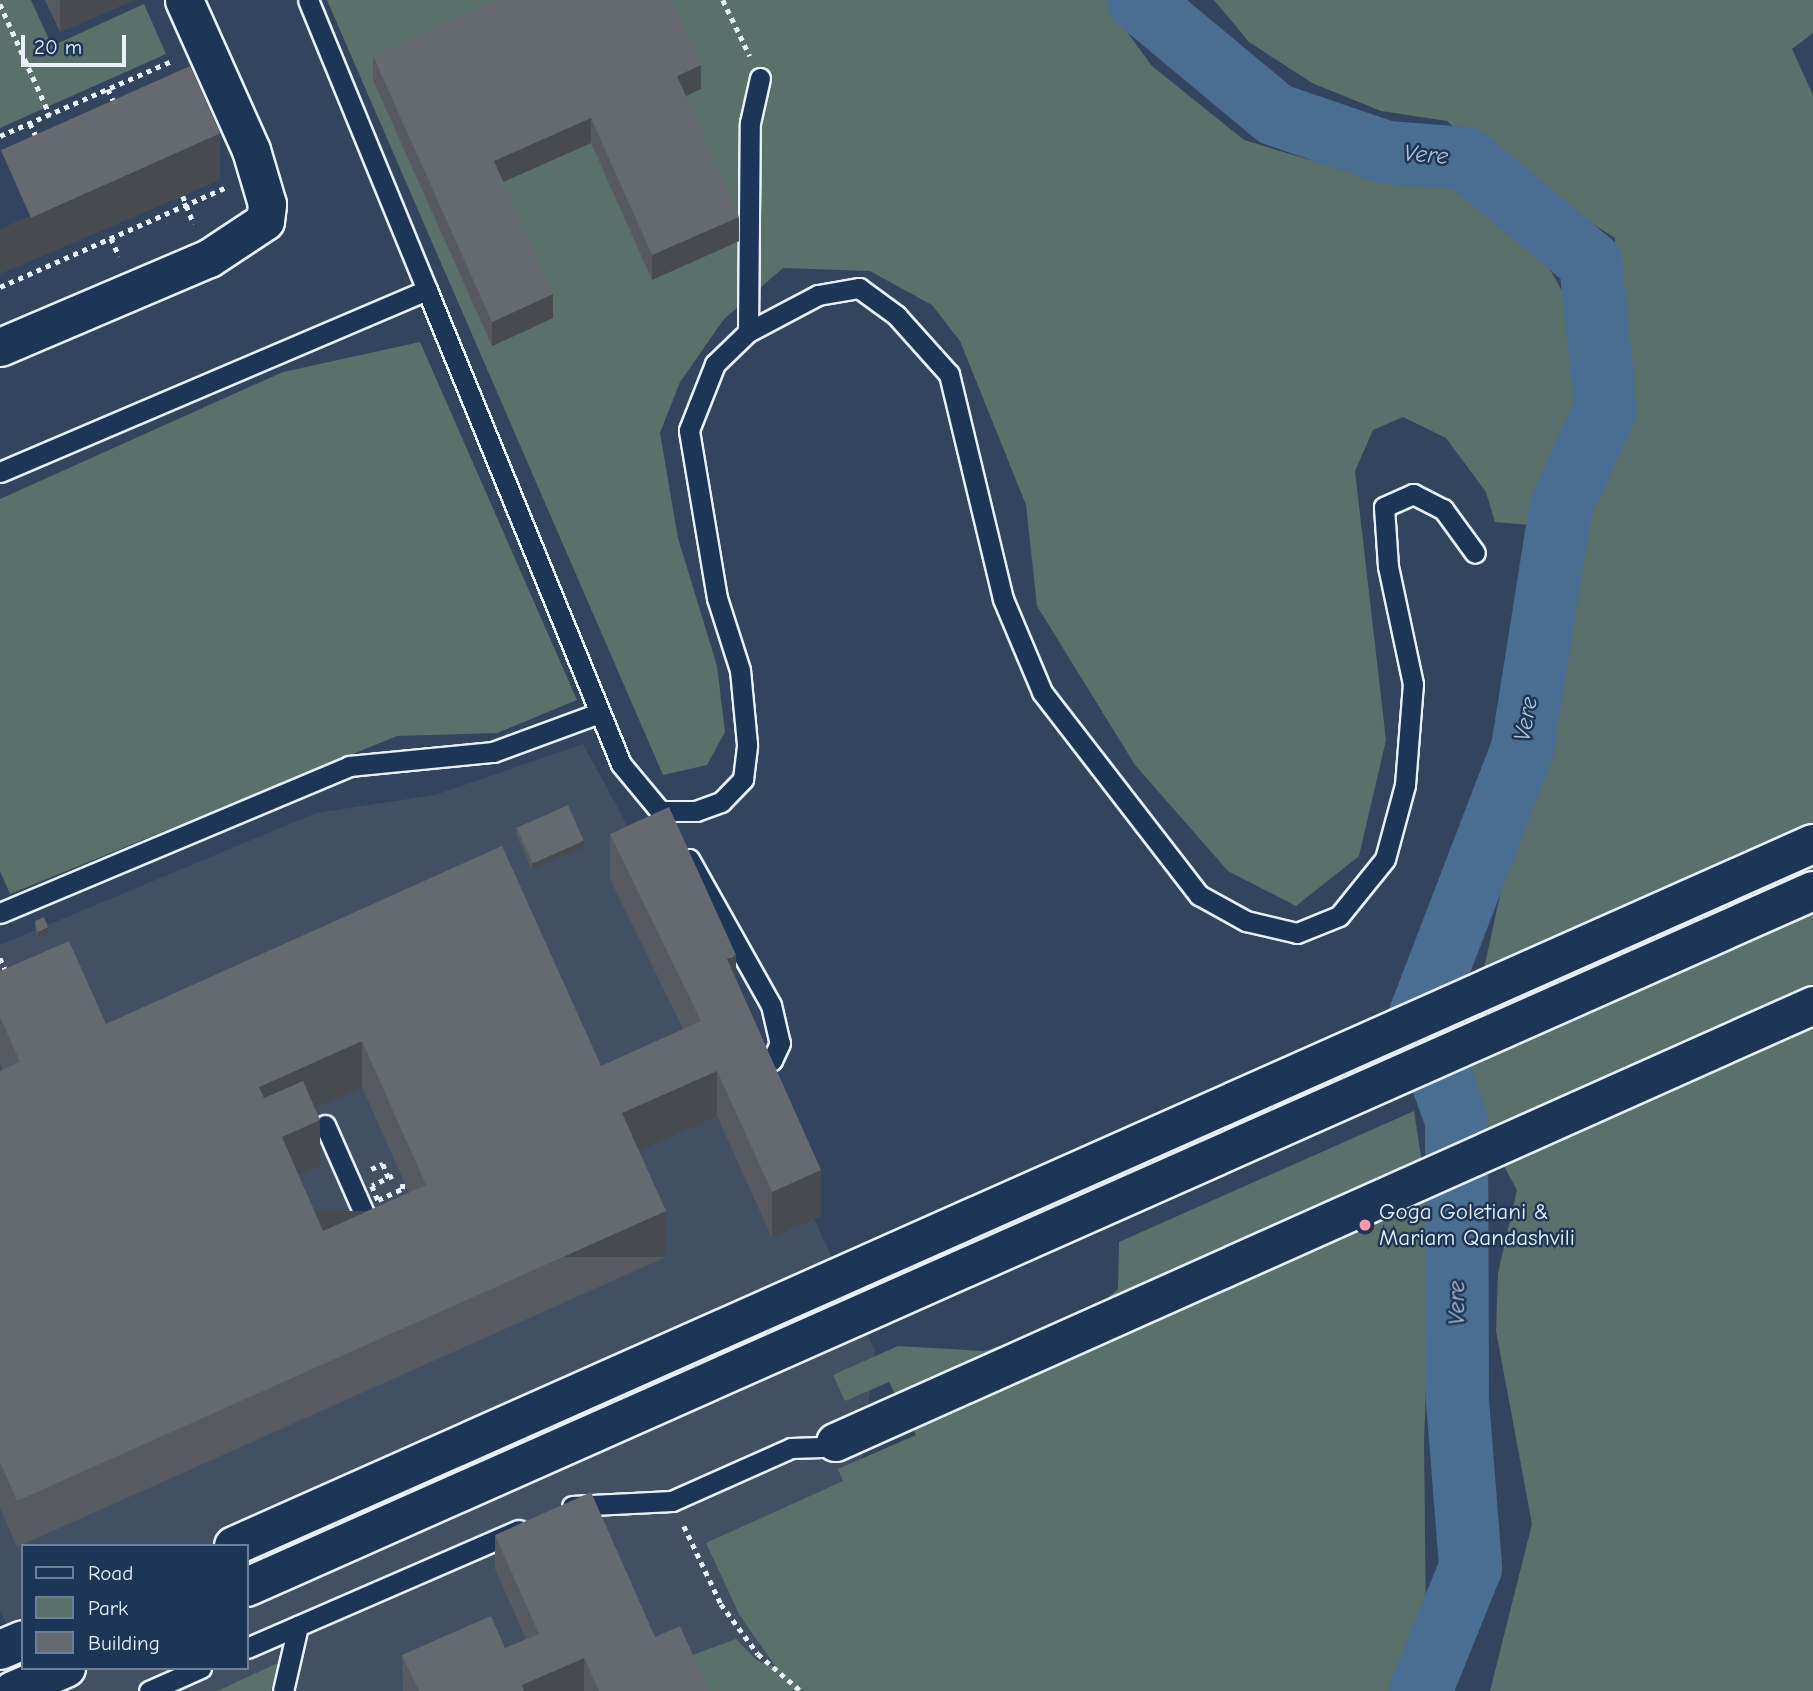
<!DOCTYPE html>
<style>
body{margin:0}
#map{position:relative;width:1813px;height:1691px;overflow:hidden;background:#33455e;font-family:"Comic Neue",sans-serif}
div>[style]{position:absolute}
.built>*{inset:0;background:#425063}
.green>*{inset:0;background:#5a706b}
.river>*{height:63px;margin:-31.5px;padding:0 31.5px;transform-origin:31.5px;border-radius:31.5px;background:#4a6e91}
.path>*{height:4.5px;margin-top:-2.25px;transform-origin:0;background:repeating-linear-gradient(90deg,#e8f1f8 0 5px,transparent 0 10px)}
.roads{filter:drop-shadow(2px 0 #e8f1f8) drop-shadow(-2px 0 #e8f1f8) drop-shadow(0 2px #e8f1f8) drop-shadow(0 -2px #e8f1f8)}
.lane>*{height:19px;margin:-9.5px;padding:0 9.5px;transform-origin:9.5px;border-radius:9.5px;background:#1d3557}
.street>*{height:37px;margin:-18.5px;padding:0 18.5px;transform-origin:18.5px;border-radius:18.5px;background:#1d3557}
.secondary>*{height:38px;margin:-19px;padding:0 19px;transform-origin:19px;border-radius:19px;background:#1d3557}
.path-bridge>*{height:4.5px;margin-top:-2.25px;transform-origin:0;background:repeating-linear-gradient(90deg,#e8f1f8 0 5px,transparent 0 10px)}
.wall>*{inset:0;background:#575a60}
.shaded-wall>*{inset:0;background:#474a4e;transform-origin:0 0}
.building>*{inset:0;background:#656970;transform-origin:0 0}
.dots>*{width:19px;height:19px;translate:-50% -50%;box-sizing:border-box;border:4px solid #1d3557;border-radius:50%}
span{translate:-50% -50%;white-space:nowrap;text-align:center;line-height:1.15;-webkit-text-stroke:5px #1d3557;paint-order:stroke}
.poi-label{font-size:23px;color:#e8f1f8}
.left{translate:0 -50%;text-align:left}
.water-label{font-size:24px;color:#b1c3d4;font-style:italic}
.legend{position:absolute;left:21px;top:1544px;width:228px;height:126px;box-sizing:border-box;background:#1d3557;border:2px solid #6e8097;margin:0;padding:9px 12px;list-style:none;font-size:21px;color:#e8f1f8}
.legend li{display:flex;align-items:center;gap:14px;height:35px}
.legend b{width:35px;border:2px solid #6e8097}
.scale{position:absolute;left:21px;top:35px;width:105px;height:32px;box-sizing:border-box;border:4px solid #e8f1f8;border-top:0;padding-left:9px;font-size:21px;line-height:24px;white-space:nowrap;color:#e8f1f8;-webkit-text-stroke:5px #1d3557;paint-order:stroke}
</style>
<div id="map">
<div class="built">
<i style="clip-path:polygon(583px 744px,661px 887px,875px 1351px,858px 1487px,858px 1691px,40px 1691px,29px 1668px,247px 1668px,247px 1546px,23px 1546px,23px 1656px,0 1611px,0 945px,316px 813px,435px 795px)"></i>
</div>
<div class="green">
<i style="clip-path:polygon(0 0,31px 0,52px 46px,144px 4px,166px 54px,0 128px)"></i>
<i style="clip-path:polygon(327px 0,1113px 0,1119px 21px,1152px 66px,1244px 140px,1310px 160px,1468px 188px,1528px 231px,1565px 296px,1582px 398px,1542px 526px,1495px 522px,1486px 492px,1446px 438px,1403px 417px,1373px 430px,1355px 471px,1386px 740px,1359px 856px,1296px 906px,1228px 871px,1135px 765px,1037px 606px,1026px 505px,960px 341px,932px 305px,870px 271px,783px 268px,724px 319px,680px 382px,660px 433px,678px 538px,717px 666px,725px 732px,707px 765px,663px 775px)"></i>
<i style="clip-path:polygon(1214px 0,1813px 0,1813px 33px,1792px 49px,1813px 95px,1813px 1691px,1490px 1691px,1532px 1524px,1496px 1331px,1498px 1273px,1517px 1190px,1470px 1103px,1465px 1055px,1583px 517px,1622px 379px,1615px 238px,1488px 157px,1447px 121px,1381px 111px,1312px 83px,1249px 42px)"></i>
<i style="clip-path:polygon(420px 342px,577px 700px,497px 733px,397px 736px,10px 894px,0 871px,0 499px,283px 372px)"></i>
<i style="clip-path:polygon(1414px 1111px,1432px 1227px,1424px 1442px,1426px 1619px,1404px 1691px,702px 1691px,687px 1657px,736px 1639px,757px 1661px,776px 1667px,740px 1616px,706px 1543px,843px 1481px,838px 1469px,916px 1435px,889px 1382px,845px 1401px,833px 1375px,898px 1346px,984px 1351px,1084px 1318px,1118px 1289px,1119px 1242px)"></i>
<i style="clip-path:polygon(278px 1663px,271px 1691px,217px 1691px)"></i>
</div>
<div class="river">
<i style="left:1138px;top:0;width:178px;rotate:39.8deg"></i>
<i style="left:1275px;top:114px;width:117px;rotate:18.9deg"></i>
<i style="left:1386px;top:152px;width:79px;rotate:4.3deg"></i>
<i style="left:1465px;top:158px;width:163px;rotate:39.8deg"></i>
<i style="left:1590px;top:262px;width:147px;rotate:84.1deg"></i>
<i style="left:1605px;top:408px;width:110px;rotate:114.2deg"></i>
<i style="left:1560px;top:508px;width:243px;rotate:99deg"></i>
<i style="left:1522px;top:748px;width:287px;rotate:111deg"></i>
<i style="left:1419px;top:1016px;width:110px;rotate:70.4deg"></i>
<i style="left:1456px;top:1120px;width:280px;rotate:89.8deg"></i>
<i style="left:1457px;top:1400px;width:168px;rotate:85.5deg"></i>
<i style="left:1470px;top:1567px;width:134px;rotate:112deg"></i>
</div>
<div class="path">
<i style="left:723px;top:0;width:62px;rotate:64.3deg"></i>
<i style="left:0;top:4px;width:122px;rotate:65.8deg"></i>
<i style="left:108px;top:89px;width:17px;rotate:65deg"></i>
<i style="left:30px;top:123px;width:17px;rotate:65deg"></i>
<i style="left:0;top:136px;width:188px;rotate:-23.6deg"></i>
<i style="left:183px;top:196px;width:30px;rotate:69deg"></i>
<i style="left:111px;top:238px;width:20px;rotate:66deg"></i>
<i style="left:0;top:287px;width:248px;rotate:-23.8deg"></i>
<i style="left:0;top:958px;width:17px;rotate:66deg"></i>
<i style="left:371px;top:1169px;width:13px;rotate:-23deg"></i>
<i style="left:383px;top:1164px;width:18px;rotate:68deg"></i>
<i style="left:402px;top:1189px;width:9px;rotate:-84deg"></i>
<i style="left:684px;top:1526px;width:86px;rotate:64.6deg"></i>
<i style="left:721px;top:1604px;width:62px;rotate:53.5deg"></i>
<i style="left:758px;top:1654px;width:57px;rotate:40.7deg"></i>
</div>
<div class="roads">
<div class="lane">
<i style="left:427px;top:290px;width:512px;rotate:67.74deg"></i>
<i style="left:621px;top:764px;width:61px;rotate:50.3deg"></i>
<i style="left:660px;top:811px;width:36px"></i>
<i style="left:696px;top:811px;width:27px;rotate:-20deg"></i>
<i style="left:721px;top:802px;width:32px;rotate:-46deg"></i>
<i style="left:743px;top:779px;width:35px;rotate:-83deg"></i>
<i style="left:747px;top:744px;width:74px;rotate:-95.4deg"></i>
<i style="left:740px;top:670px;width:76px;rotate:-107.7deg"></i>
<i style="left:717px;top:598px;width:170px;rotate:-99.5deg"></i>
<i style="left:689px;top:430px;width:71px;rotate:-68.5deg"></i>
<i style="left:715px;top:364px;width:46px;rotate:-44.1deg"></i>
<i style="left:748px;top:332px;width:209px;rotate:-89.5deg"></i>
<i style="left:750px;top:123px;width:46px;rotate:-77.5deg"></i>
<i style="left:748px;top:332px;width:79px;rotate:-27.9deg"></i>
<i style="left:818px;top:295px;width:42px;rotate:-9.7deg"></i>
<i style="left:859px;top:288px;width:46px;rotate:36.1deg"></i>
<i style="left:896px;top:315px;width:79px;rotate:48.1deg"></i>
<i style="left:949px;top:374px;width:231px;rotate:76.5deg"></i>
<i style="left:1003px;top:599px;width:101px;rotate:67.2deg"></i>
<i style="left:1042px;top:692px;width:257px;rotate:52.3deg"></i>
<i style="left:1199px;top:895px;width:54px;rotate:29deg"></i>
<i style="left:1246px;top:921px;width:52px;rotate:13.2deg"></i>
<i style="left:1297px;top:933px;width:45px;rotate:-22deg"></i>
<i style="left:1339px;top:916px;width:73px;rotate:-51.1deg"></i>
<i style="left:1385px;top:859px;width:77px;rotate:-74.9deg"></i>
<i style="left:1405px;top:785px;width:101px;rotate:-85.5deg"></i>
<i style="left:1413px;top:684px;width:121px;rotate:-102deg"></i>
<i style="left:1388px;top:566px;width:59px;rotate:-93.9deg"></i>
<i style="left:1384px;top:507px;width:32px;rotate:-24deg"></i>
<i style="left:1413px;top:494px;width:34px;rotate:27deg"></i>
<i style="left:1443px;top:509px;width:54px;rotate:54deg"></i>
<i style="left:0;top:472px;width:464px;rotate:-23.1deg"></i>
<i style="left:427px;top:290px;width:313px;rotate:-112.3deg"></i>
<i style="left:689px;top:859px;width:167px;rotate:60.7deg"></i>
<i style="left:771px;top:1005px;width:39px;rotate:77deg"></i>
<i style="left:780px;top:1043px;width:19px;rotate:115deg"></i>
<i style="left:772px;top:1060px;width:20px;rotate:150deg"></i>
<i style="left:0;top:913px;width:379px;rotate:-22.8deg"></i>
<i style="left:349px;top:766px;width:145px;rotate:-5.6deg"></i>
<i style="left:493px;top:752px;width:113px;rotate:-20.2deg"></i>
<i style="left:325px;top:1125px;width:121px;rotate:66.2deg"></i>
<i style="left:572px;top:1506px;width:100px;rotate:-2.9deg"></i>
<i style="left:672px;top:1501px;width:130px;rotate:-24deg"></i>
<i style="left:791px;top:1448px;width:31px;rotate:-2deg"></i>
<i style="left:247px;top:1648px;width:296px;rotate:-23.5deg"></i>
<i style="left:149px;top:1691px;width:57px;rotate:-23.9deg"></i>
<i style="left:283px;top:1691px;width:67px;rotate:-77deg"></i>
</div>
<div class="street">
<i style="left:0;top:347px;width:227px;rotate:-23.1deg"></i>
<i style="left:209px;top:258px;width:67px;rotate:-33.5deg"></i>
<i style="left:265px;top:221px;width:17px;rotate:-83deg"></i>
<i style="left:267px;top:204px;width:56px;rotate:-106.5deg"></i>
<i style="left:251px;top:150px;width:164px;rotate:-114.1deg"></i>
<i style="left:835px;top:1442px;width:1071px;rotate:-24.08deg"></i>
</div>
<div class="secondary">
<i style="left:234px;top:1546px;width:1728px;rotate:-23.97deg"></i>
<i style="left:247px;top:1587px;width:1714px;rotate:-23.96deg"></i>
<i style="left:0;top:1650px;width:25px;rotate:-23deg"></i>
<i style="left:13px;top:1691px;width:58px;rotate:-23.5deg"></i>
</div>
</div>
<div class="path-bridge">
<i style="left:393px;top:1176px;width:23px;rotate:155deg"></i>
<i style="left:372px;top:1186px;width:15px;rotate:67deg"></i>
<i style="left:378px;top:1200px;width:26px;rotate:-25deg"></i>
</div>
<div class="wall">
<i style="clip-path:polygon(45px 0,134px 0,60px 32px)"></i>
<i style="clip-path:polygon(373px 56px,701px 89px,686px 96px,739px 241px,652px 280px,591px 143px,503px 182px,553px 318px,492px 346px,373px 80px)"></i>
<i style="clip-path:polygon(516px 827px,584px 847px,532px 870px,516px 834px)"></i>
<i style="clip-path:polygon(evenodd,610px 834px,736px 980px,821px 1216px,772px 1238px,717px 1116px,639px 1151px,666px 1257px,17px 1547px,0 1508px,0 1071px,3px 1070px,0 1063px,0 971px,106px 1024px,502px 846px,601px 1066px,683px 1029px,610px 879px,610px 834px,362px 1087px,409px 1193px,323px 1231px,298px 1175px,320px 1166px,315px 1108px,362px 1087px)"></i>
<i style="clip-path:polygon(35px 921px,48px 934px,38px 938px,35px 928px)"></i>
<i style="clip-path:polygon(495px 1535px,655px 1637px,709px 1691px,403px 1691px,402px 1655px,505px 1648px,526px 1639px,495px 1569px)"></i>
</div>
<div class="shaded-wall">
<i style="clip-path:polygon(60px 0,134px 0,60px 32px)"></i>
<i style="clip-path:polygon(701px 65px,701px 89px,677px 100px,677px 76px)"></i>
<i style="clip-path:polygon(591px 118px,591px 143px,494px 186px,494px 161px)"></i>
<i style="clip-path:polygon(220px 134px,220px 180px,0 274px,0 229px)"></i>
<i style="clip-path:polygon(739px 217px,739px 241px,652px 280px,652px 255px)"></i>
<i style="clip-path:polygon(553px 294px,553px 318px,492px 346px,492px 322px)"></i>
<i style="clip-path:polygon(584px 841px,584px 847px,532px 870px,532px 863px)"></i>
<i style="clip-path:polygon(48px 927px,48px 934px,38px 938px,38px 932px)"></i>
<i style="clip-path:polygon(736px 955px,736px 1001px,727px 959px)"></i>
<i style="clip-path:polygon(362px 1041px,362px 1087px,259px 1133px,259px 1087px)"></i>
<i style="clip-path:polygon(717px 1071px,717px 1116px,622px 1159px,622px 1113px)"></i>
<i style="clip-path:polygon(320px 1120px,320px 1166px,282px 1182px,282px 1137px)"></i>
<i style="clip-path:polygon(821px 1170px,821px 1216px,772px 1238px,772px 1192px)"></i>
<i style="left:666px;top:1211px;width:46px;height:711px;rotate:90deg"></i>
<i style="clip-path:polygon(584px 1658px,584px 1691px,522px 1691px,522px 1685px)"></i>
</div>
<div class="building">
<i style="clip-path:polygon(497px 0,672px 0,701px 65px,677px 76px,739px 217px,652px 255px,591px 118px,494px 161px,553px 294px,492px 322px,373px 56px)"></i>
<i style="left:190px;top:66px;width:74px;height:207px;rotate:66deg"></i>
<i style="left:568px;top:805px;width:39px;height:56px;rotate:66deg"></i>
<i style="clip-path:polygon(evenodd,669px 807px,736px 955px,727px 959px,821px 1170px,772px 1192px,717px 1071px,622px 1113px,666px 1211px,17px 1501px,0 1462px,0 1071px,20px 1062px,0 1017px,0 971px,69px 941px,106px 1024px,502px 846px,601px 1066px,701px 1021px,610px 834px,669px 807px,362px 1041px,426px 1185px,323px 1231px,282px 1137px,320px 1120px,303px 1081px,264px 1098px,259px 1087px,362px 1041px)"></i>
<i style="clip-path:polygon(44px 917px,48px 927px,38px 932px,35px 921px)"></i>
<i style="clip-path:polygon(591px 1492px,655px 1637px,680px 1626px,709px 1691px,599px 1691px,584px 1658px,522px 1685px,524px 1691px,419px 1691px,402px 1655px,491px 1616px,505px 1648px,539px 1634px,495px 1535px)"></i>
</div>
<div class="dots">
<i style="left:1365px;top:1225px;background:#ff9aa2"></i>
</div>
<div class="poi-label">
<span class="left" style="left:1379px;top:1225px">Goga Goletiani &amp;<br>Mariam Qandashvili</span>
</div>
<div class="water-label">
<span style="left:1426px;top:155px;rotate:5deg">Vere</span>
<span style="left:1526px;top:719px;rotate:-80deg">Vere</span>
<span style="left:1457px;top:1303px;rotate:-90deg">Vere</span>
</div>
<ul class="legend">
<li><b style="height:9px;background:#1d3557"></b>Road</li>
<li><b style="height:19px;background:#5a706b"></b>Park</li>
<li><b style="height:19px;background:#656970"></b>Building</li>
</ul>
<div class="scale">20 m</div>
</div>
